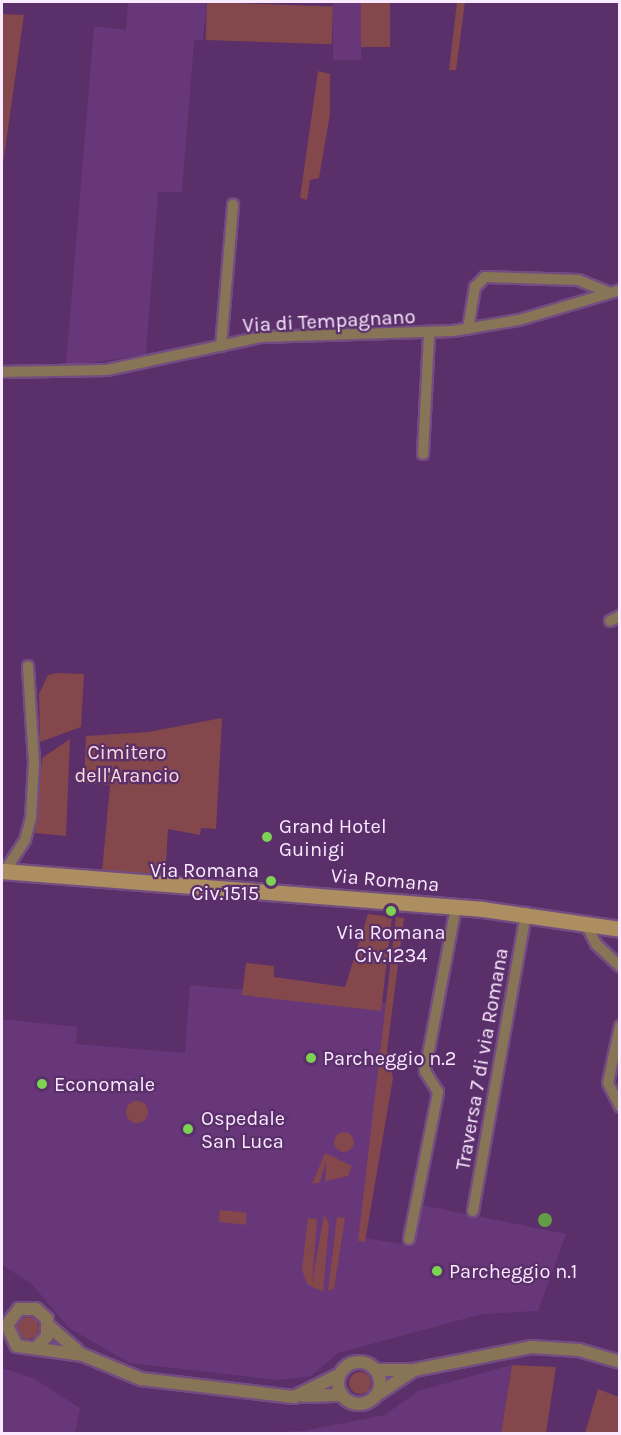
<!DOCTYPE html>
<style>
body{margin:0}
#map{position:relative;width:621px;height:1435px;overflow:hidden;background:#5a2f6a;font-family:Karla,sans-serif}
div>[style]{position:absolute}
.built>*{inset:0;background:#683779;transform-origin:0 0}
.green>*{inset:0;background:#84474b;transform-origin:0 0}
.round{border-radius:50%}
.water>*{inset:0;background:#629d45}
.roads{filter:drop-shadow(2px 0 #734d82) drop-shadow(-2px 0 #734d82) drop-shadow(0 2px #734d82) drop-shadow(0 -2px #734d82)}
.minor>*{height:10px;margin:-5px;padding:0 5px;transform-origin:5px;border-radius:5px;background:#887457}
.tertiary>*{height:12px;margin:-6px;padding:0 6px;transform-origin:6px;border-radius:6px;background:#887457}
.tertiary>.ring{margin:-6px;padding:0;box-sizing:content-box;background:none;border:12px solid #887457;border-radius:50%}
.secondary>*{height:15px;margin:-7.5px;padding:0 7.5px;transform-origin:7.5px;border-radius:7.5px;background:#ad8e60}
.dots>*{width:16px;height:16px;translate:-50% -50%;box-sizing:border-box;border:3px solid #5a2f6a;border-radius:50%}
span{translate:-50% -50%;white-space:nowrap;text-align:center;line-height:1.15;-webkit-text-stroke:4.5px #5a2f6a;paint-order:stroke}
.street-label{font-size:20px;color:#f9eaff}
.park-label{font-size:20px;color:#fadcdd}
.poi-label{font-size:20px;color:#f9eaff}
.left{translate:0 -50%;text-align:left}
.right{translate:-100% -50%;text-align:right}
.frame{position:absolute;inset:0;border:3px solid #f9eaff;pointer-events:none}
</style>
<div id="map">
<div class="built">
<i style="clip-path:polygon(128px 2px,207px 2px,203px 40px,194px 40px,182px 192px,158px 192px,146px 355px,66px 366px,94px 26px,126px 30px)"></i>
<i style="left:333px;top:2px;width:28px;height:58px"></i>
<i style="clip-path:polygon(190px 985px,390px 1003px,359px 1237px,414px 1246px,421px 1205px,566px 1234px,538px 1311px,482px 1314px,338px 1353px,311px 1376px,279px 1380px,130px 1363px,69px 1328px,31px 1283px,2px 1265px,2px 1019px,77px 1027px,76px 1044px,185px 1053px)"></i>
<i style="clip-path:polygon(512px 1365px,501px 1433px,233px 1434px,303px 1431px,385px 1415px,418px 1391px)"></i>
<i style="clip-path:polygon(2px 1368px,33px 1378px,80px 1408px,75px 1433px,2px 1433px)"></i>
</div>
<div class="green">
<i style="left:207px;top:2px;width:126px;height:38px;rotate:2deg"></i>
<i style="left:361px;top:2px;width:29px;height:45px"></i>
<i style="clip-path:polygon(457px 2px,465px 2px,456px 70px,449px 70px)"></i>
<i style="clip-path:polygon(2px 14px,24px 15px,2px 171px)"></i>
<i style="clip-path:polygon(318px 71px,330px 74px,330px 114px,319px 178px,310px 180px,307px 200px,300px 198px)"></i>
<i style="clip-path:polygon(57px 673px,84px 674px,81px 727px,40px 742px,39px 694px,48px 675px)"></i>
<i style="clip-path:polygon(222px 718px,216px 829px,201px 828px,200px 835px,168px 829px,165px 879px,102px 872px,110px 785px,84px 783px,86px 736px,148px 732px)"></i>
<i style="clip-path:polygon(70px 739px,66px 836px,35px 833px,42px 758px)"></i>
<i style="clip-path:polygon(368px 914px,392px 917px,381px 1011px,242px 995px,246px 963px,274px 966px,274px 977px,345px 987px)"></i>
<i style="clip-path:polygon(396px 917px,404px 918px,387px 1051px,393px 1078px,365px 1242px,358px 1241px)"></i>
<i class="round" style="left:126px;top:1101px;width:22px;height:22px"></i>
<i class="round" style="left:334px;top:1132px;width:20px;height:20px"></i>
<i style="clip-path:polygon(325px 1153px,352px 1166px,348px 1176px,326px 1181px,325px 1193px,326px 1161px,320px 1182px,312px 1184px)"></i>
<i style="left:220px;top:1210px;width:27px;height:12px;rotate:6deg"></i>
<i style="clip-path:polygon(324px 1215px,329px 1223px,323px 1292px,307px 1284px,302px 1270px,308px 1218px,317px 1219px,312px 1284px)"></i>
<i style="clip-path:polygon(337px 1217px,345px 1218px,334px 1289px,328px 1291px)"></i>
<i class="round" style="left:17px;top:1317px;width:22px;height:22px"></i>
<i style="clip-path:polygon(512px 1365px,556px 1367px,546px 1433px,501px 1433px)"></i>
<i class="round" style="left:349px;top:1372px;width:22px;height:22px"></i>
<i style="clip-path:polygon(598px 1389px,619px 1397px,619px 1433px,585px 1433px)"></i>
</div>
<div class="water">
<i class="round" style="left:538px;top:1213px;width:14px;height:14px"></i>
</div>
<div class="roads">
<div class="minor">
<i style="left:468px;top:329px;width:43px;rotate:-80.5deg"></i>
<i style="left:475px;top:287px;width:14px;rotate:-45deg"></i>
<i style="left:485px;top:277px;width:93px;rotate:1.8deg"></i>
<i style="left:578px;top:280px;width:32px;rotate:22deg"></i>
<i style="left:221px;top:346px;width:142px;rotate:-85.1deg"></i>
<i style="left:2px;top:372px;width:105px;rotate:-1.1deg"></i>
<i style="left:107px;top:370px;width:157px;rotate:-12.1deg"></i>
<i style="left:261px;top:337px;width:192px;rotate:-1.8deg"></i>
<i style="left:453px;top:331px;width:67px;rotate:-9.5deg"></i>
<i style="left:519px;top:320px;width:105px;rotate:-16.5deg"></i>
<i style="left:423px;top:454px;width:120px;rotate:-87.1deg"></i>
<i style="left:610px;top:621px;width:11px;rotate:-27deg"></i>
<i style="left:5px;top:871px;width:37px;rotate:-57deg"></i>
<i style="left:25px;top:840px;width:23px;rotate:-75deg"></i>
<i style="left:31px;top:818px;width:56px;rotate:-86.9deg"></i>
<i style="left:34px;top:762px;width:96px;rotate:-93.6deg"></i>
<i style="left:585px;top:923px;width:24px;rotate:62deg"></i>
<i style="left:596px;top:944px;width:33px;rotate:43deg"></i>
<i style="left:620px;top:1026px;width:58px;rotate:101.9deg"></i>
<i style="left:608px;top:1083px;width:27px;rotate:63deg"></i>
<i style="left:473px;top:1211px;width:303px;rotate:-79.9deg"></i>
<i style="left:409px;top:1239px;width:150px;rotate:-78.8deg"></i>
<i style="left:438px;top:1092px;width:25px;rotate:-122deg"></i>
<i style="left:425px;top:1071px;width:167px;rotate:-79.3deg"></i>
</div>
<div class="tertiary">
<i style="left:49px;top:1326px;width:38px;rotate:41deg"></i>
<i style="left:37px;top:1347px;width:15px;rotate:-48deg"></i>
<i style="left:47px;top:1336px;width:17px;rotate:-90deg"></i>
<i style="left:47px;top:1319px;width:15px;rotate:-138deg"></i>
<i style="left:36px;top:1309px;width:17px;rotate:180deg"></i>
<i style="left:19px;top:1309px;width:20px;rotate:127deg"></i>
<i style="left:7px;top:1325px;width:23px;rotate:65deg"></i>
<i style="left:17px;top:1346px;width:67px;rotate:7.8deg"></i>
<i style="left:83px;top:1355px;width:63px;rotate:22.5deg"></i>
<i style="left:141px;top:1379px;width:154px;rotate:6.7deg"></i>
<i style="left:294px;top:1397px;width:50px;rotate:-26.1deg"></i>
<i class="ring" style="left:338px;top:1362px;width:30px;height:30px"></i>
<i style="left:375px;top:1370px;width:39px"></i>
<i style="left:414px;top:1370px;width:119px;rotate:-11.1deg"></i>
<i style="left:531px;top:1347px;width:48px;rotate:3.6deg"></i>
<i style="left:579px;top:1350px;width:43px;rotate:16.3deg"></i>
<i style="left:304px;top:1396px;width:38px;rotate:-2deg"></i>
<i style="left:375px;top:1396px;width:47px;rotate:-33.7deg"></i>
</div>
<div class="secondary">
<i style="left:2px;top:871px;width:482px;rotate:4.5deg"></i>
<i style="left:482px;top:909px;width:139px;rotate:8.2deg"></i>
</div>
</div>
<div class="dots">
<i style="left:267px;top:837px;background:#7dd153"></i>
<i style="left:271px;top:881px;background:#7dd153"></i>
<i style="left:391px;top:911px;background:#7dd153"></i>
<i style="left:311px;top:1058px;background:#7dd153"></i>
<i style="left:42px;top:1084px;background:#7dd153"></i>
<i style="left:188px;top:1129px;background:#7dd153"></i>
<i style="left:437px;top:1271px;background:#7dd153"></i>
</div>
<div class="street-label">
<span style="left:329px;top:321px;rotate:-3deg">Via di Tempagnano</span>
<span style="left:385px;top:880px;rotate:5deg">Via Romana</span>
<span style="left:482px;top:1059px;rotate:-80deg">Traversa 7 di via Romana</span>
</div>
<div class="park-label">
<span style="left:127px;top:764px">Cimitero<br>dell'Arancio</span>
</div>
<div class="poi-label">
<span class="left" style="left:279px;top:838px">Grand Hotel<br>Guinigi</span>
<span class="right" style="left:259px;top:882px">Via Romana<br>Civ.1515</span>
<span style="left:391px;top:944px">Via Romana<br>Civ.1234</span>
<span class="left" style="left:323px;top:1058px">Parcheggio n.2</span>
<span class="left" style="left:54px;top:1084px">Economale</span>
<span class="left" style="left:201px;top:1130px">Ospedale<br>San Luca</span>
<span class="left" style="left:449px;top:1271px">Parcheggio n.1</span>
</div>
<div class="frame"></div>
</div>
